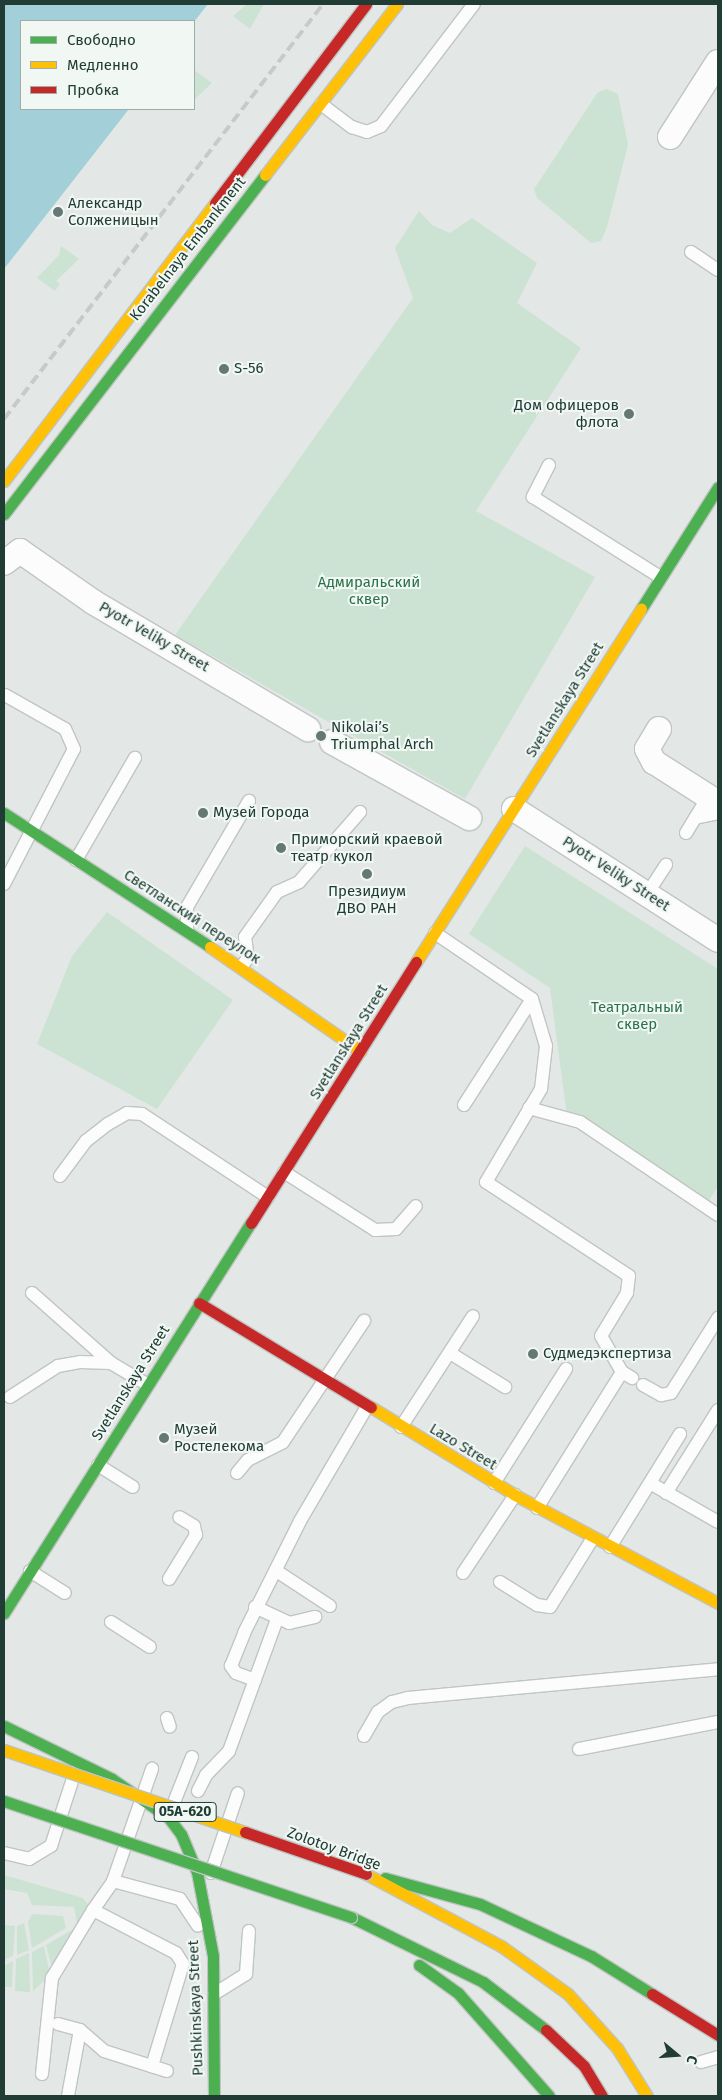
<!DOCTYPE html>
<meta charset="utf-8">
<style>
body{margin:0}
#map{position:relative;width:722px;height:2100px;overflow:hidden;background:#e3e8e6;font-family:"Fira Sans",sans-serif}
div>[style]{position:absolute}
.green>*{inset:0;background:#cce2d3}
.water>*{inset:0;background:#a3d0d8}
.roads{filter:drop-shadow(1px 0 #c0c5c3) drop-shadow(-1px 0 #c0c5c3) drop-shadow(0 1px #c0c5c3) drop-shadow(0 -1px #c0c5c3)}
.lane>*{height:12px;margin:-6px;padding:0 6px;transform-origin:6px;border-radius:6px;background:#fbfcfb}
.street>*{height:24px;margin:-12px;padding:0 12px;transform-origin:12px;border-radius:12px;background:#fbfcfb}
.fast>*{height:11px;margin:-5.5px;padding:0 5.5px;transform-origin:5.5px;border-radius:5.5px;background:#4caf50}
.slow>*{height:11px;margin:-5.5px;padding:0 5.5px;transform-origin:5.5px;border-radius:5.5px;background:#ffc107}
.jam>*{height:11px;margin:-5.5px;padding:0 5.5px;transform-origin:5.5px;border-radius:5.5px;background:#c62828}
.rail>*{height:4px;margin-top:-2px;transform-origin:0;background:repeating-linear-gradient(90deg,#c6cac9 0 10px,transparent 0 15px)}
.bridges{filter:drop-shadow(1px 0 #bcc5c2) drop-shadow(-1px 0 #bcc5c2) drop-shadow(0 1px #bcc5c2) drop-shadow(0 -1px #bcc5c2)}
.fast-bridge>*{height:11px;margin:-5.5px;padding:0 5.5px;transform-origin:5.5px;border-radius:5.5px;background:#4caf50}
.slow-bridge>*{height:11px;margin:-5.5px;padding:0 5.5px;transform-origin:5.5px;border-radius:5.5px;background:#ffc107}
.jam-bridge>*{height:11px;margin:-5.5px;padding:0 5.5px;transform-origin:5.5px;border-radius:5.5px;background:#c62828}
.dots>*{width:14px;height:14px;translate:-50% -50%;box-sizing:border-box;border:2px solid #f1f8f4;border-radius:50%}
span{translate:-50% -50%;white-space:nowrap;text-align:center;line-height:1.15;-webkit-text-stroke:4px #f1f8f4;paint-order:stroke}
.shield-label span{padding:1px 4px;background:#f1f8f4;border:1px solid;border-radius:4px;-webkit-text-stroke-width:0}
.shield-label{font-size:14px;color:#213c35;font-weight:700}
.poi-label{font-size:15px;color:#213c35}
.left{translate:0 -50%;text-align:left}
.right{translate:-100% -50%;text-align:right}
.street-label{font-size:15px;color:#213c35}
.park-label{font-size:15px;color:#2a7348}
.frame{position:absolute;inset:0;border:5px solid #213c35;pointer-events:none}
.legend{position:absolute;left:20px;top:20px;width:175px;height:90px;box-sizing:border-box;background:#f1f8f4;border:1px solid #9eada8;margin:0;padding:6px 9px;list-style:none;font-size:15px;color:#213c35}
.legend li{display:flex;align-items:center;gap:10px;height:25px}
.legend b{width:25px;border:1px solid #9eada8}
.north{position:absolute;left:652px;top:2030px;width:50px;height:50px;-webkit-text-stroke:4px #f1f8f4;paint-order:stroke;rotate:108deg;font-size:14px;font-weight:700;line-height:20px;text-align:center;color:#213c35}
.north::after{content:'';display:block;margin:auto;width:18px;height:22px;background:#213c35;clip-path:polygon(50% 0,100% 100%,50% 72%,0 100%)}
</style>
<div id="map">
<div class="green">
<i style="clip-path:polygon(247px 4px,264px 4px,250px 29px,233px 16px)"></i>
<i style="clip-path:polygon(194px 70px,212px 83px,194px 100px)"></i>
<i style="clip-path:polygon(607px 89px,618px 94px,628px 145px,607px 227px,601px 241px,591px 243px,537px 198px,534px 189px,598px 92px)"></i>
<i style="clip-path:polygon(419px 211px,432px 225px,450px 233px,472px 218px,537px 263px,517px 303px,581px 348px,476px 511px,595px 577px,465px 799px,175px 635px,413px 298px,395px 248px)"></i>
<i style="clip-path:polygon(61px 246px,79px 259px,56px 281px,60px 284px,55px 291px,37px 278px,59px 255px)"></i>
<i style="clip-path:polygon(525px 846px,718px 969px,718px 1186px,706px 1206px,567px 1116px,550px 988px,469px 934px)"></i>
<i style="clip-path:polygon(107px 912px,233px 1000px,157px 1109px,37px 1044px,72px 956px)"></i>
<i style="clip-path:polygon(4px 1875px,83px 1898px,90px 1907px,77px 1923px,74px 1907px,32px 1905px,27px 1893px,4px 1889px)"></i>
<i style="clip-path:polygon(32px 1914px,63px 1916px,66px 1928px,32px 1948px,28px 1922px)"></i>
<i style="clip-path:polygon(24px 1923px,29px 1950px,17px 1955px,17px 1926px)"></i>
<i style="clip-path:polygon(4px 1925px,15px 1926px,13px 1956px,4px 1960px)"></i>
<i style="clip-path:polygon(72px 1930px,52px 1968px,46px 1945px)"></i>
<i style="clip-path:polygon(44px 1946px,50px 1975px,33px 1991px,32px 1952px)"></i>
<i style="clip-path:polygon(29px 1953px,30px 1992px,15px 1991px,16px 1959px)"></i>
<i style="clip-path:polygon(13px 1961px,12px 1987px,4px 1987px,4px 1966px)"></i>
</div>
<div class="water">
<i style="clip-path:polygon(4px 4px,208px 4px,194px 22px,21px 21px,21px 109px,129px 109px,4px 269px)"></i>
</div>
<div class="roads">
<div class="lane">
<i style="left:321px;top:104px;width:39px;rotate:37deg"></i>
<i style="left:352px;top:127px;width:16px;rotate:18deg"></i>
<i style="left:367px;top:132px;width:15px;rotate:-23deg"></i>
<i style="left:381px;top:126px;width:153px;rotate:-52.7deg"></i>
<i style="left:691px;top:252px;width:32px;rotate:34deg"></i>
<i style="left:549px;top:465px;width:36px;rotate:117deg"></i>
<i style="left:533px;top:497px;width:150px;rotate:32.2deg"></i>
<i style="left:695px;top:818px;width:24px;rotate:-12deg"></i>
<i style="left:686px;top:833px;width:42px;rotate:-58.6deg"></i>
<i style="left:76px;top:860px;width:118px;rotate:-60deg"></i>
<i style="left:4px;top:884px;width:152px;rotate:-62.6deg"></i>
<i style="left:74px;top:749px;width:22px;rotate:-114deg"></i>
<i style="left:65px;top:729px;width:69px;rotate:-150.5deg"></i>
<i style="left:647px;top:894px;width:35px;rotate:-57deg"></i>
<i style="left:187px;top:930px;width:23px;rotate:-90deg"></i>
<i style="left:187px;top:907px;width:123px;rotate:-59.7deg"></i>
<i style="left:435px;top:933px;width:117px;rotate:34.2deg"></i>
<i style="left:532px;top:999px;width:126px;rotate:122.7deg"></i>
<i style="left:241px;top:967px;width:11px;rotate:-52deg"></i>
<i style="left:248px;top:958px;width:21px;rotate:-98deg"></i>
<i style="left:245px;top:937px;width:55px;rotate:-54.6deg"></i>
<i style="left:277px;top:892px;width:24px;rotate:-24deg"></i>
<i style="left:299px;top:882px;width:93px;rotate:-48.9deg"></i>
<i style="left:532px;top:999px;width:49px;rotate:73.4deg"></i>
<i style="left:546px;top:1046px;width:43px;rotate:96.6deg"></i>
<i style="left:541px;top:1089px;width:108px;rotate:120.6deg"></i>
<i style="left:486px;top:1182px;width:171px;rotate:33.3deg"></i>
<i style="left:629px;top:1276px;width:17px;rotate:97deg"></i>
<i style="left:627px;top:1293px;width:50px;rotate:121.2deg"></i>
<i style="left:601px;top:1336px;width:42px;rotate:59.7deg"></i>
<i style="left:529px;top:1108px;width:53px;rotate:15.4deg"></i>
<i style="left:580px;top:1122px;width:166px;rotate:34deg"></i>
<i style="left:284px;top:1172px;width:108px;rotate:32.5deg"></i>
<i style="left:375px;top:1230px;width:21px;rotate:-3deg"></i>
<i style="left:396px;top:1229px;width:30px;rotate:-49deg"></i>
<i style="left:60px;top:1176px;width:44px;rotate:-53.4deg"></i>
<i style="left:86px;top:1141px;width:28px;rotate:-38deg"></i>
<i style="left:108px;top:1124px;width:22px;rotate:-30deg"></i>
<i style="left:127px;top:1113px;width:15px;rotate:4deg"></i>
<i style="left:142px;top:1114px;width:151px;rotate:33.4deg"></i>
<i style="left:32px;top:1293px;width:106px;rotate:41.5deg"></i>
<i style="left:450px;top:1353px;width:65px;rotate:31.7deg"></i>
<i style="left:643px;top:1385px;width:21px;rotate:29deg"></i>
<i style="left:661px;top:1395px;width:10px;rotate:-11deg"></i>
<i style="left:671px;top:1393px;width:89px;rotate:-57.9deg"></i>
<i style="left:10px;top:1397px;width:57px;rotate:-32.9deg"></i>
<i style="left:58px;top:1366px;width:22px;rotate:-10deg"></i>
<i style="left:80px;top:1362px;width:31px;rotate:2deg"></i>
<i style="left:111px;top:1363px;width:43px;rotate:30.7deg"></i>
<i style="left:401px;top:1427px;width:132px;rotate:-57deg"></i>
<i style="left:98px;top:1465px;width:41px;rotate:32.2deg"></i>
<i style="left:237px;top:1473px;width:17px;rotate:-50deg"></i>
<i style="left:248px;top:1460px;width:39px;rotate:-27deg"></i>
<i style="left:283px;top:1442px;width:146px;rotate:-56.2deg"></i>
<i style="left:494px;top:1483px;width:135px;rotate:-57.7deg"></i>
<i style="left:650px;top:1483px;width:78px;rotate:29.8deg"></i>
<i style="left:666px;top:1493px;width:98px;rotate:-57.9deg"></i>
<i style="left:537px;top:1508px;width:160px;rotate:-58deg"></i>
<i style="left:622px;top:1372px;width:12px;rotate:31deg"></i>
<i style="left:610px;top:1547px;width:133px;rotate:-58.2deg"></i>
<i style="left:30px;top:1571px;width:41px;rotate:32.2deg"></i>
<i style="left:278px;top:1572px;width:62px;rotate:33.2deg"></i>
<i style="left:463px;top:1573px;width:94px;rotate:-56.3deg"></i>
<i style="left:169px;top:1579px;width:52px;rotate:-58.5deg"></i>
<i style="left:196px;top:1535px;width:9px;rotate:-103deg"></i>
<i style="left:194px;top:1526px;width:17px;rotate:-149deg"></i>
<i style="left:500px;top:1582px;width:44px;rotate:31.9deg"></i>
<i style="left:537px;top:1605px;width:13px;rotate:9deg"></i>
<i style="left:550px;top:1607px;width:81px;rotate:-58.1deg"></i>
<i style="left:255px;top:1607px;width:38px;rotate:25deg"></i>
<i style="left:289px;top:1623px;width:27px;rotate:-13deg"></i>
<i style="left:111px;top:1622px;width:46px;rotate:32.7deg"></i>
<i style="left:255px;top:1680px;width:20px;rotate:-160deg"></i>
<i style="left:236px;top:1673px;width:9px;rotate:-126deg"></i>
<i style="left:231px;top:1666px;width:35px;rotate:-68deg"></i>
<i style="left:244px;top:1633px;width:125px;rotate:-63.4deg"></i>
<i style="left:300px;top:1521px;width:132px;rotate:-59.6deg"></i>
<i style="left:167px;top:1718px;width:9px;rotate:72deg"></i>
<i style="left:364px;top:1736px;width:28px;rotate:-60deg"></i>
<i style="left:378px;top:1712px;width:17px;rotate:-36deg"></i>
<i style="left:392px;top:1702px;width:16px;rotate:-14deg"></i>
<i style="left:408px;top:1698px;width:311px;rotate:-5.3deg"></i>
<i style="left:579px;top:1749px;width:142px;rotate:-11deg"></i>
<i style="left:198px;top:1791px;width:18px;rotate:-63deg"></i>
<i style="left:206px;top:1775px;width:33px;rotate:-46deg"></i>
<i style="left:229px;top:1751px;width:140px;rotate:-70deg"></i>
<i style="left:171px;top:1810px;width:57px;rotate:-68.4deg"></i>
<i style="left:4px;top:1853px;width:26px;rotate:13deg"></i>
<i style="left:29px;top:1859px;width:26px;rotate:-31deg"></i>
<i style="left:51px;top:1846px;width:78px;rotate:-72deg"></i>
<i style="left:211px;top:1873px;width:84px;rotate:-71.4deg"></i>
<i style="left:113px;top:1881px;width:69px;rotate:15deg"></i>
<i style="left:180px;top:1899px;width:32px;rotate:56deg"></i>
<i style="left:93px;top:1910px;width:35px;rotate:-55deg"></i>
<i style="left:113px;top:1881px;width:119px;rotate:-70.8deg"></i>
<i style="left:214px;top:1994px;width:38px;rotate:-32deg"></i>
<i style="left:246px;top:1974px;width:43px;rotate:-86deg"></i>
<i style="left:58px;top:2024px;width:23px;rotate:15deg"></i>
<i style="left:80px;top:2030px;width:32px;rotate:41deg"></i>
<i style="left:104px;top:2051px;width:66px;rotate:17.6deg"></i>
<i style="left:701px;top:2062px;width:18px;rotate:-16deg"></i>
<i style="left:42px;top:2074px;width:97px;rotate:-84.1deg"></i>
<i style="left:52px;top:1978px;width:79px;rotate:-58.9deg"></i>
<i style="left:93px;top:1910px;width:93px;rotate:27.4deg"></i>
<i style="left:176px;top:1953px;width:13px;rotate:58deg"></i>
<i style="left:183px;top:1964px;width:107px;rotate:106.9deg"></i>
<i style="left:68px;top:2096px;width:67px;rotate:-79.7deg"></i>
</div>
<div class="street">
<i style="left:670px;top:137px;width:89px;rotate:-57.4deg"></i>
<i style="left:4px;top:563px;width:20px;rotate:-37deg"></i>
<i style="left:20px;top:551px;width:89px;rotate:34.9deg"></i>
<i style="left:93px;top:602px;width:250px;rotate:30.6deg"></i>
<i style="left:659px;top:729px;width:23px;rotate:121deg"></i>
<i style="left:647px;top:749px;width:15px;rotate:62deg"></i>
<i style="left:654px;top:762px;width:76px;rotate:32.6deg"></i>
<i style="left:332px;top:742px;width:157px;rotate:29deg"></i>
<i style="left:514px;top:809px;width:242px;rotate:32.7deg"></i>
</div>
<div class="fast">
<i style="left:4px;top:514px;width:428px;rotate:-52.4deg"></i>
<i style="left:641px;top:609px;width:144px;rotate:-57.7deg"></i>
<i style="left:4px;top:813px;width:246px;rotate:33deg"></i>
<i style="left:4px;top:1613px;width:462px;rotate:-57.7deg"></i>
<i style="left:4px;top:1726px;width:120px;rotate:26.1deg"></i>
<i style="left:112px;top:1779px;width:68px;rotate:34.2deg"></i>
<i style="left:168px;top:1817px;width:21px;rotate:53deg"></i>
<i style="left:181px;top:1834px;width:41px;rotate:67.2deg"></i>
<i style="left:197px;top:1872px;width:86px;rotate:79.2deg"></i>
<i style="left:213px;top:1956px;width:140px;rotate:89.6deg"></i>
<i style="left:385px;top:1878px;width:98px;rotate:15.3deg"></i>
<i style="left:480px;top:1904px;width:123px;rotate:25.1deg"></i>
<i style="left:591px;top:1956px;width:72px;rotate:31.9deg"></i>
<i style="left:351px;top:1917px;width:147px;rotate:26.2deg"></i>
<i style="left:483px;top:1982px;width:79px;rotate:37.3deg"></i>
<i style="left:419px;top:1965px;width:48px;rotate:35.7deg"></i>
<i style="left:458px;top:1993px;width:137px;rotate:48.5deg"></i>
</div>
<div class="slow">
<i style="left:265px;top:175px;width:216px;rotate:-52.3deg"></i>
<i style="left:4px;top:481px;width:349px;rotate:-52.8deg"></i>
<i style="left:210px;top:947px;width:183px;rotate:34.7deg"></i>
<i style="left:416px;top:962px;width:419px;rotate:-57.5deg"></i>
<i style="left:371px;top:1407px;width:169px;rotate:31.4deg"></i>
<i style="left:515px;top:1495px;width:230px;rotate:28deg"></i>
<i style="left:366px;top:1874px;width:153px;rotate:28.1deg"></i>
<i style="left:501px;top:1946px;width:82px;rotate:35.6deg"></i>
<i style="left:568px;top:1994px;width:73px;rotate:47.8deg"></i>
<i style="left:617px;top:2048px;width:57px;rotate:58deg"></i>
</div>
<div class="jam">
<i style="left:215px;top:203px;width:250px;rotate:-52.8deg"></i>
<i style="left:251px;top:1223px;width:309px;rotate:-57.7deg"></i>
<i style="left:199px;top:1303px;width:201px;rotate:31.2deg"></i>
<i style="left:652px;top:1994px;width:78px;rotate:31.8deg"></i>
<i style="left:546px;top:2030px;width:52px;rotate:43.5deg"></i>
<i style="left:584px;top:2066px;width:35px;rotate:59deg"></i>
</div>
</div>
<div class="rail">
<i style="left:4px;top:419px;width:523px;rotate:-52.45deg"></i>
</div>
<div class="bridges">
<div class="fast-bridge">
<i style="left:4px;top:1801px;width:366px;rotate:18.5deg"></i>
</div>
<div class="slow-bridge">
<i style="left:4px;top:1750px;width:255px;rotate:18.8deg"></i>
</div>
<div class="jam-bridge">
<i style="left:245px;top:1832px;width:128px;rotate:19.1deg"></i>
</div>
</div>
<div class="dots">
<i style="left:58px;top:212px;background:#657873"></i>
<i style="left:224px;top:369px;background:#657873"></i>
<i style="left:629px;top:414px;background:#657873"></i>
<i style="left:321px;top:736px;background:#657873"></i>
<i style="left:203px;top:813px;background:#657873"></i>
<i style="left:281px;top:848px;background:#657873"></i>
<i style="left:367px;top:874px;background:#657873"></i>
<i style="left:533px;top:1354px;background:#657873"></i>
<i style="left:164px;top:1438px;background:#657873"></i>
</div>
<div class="shield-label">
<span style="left:185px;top:1812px">05А-620</span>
</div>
<div class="poi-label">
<span class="left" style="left:68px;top:212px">Александр<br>Солженицын</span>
<span class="left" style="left:234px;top:369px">S-56</span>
<span class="right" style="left:619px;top:414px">Дом офицеров<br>флота</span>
<span class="left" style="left:331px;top:736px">Nikolai’s<br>Triumphal Arch</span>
<span class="left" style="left:213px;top:813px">Музей Города</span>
<span class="left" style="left:291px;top:848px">Приморский краевой<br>театр кукол</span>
<span style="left:367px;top:900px">Президиум<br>ДВО РАН</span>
<span class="left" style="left:543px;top:1354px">Судмедэкспертиза</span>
<span class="left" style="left:174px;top:1438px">Музей<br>Ростелекома</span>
</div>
<div class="street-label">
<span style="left:188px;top:249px;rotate:-52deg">Korabelnaya Embankment</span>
<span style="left:154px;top:637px;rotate:30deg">Pyotr Veliky Street</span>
<span style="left:565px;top:700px;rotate:-58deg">Svetlanskaya Street</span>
<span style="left:616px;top:874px;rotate:33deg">Pyotr Veliky Street</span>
<span style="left:192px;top:917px;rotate:33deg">Светланский переулок</span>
<span style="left:349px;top:1042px;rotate:-58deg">Svetlanskaya Street</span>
<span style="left:131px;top:1383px;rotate:-58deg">Svetlanskaya Street</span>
<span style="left:463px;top:1447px;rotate:31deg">Lazo Street</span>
<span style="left:334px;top:1849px;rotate:20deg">Zolotoy Bridge</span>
<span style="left:196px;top:2008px;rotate:-92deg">Pushkinskaya Street</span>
</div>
<div class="park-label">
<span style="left:369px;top:591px">Адмиральский<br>сквер</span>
<span style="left:637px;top:1016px">Театральный<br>сквер</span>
</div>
<div class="frame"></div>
<ul class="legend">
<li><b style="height:6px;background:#4caf50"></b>Свободно</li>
<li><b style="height:6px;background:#ffc107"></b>Медленно</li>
<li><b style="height:6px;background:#c62828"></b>Пробка</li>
</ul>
<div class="north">С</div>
</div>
